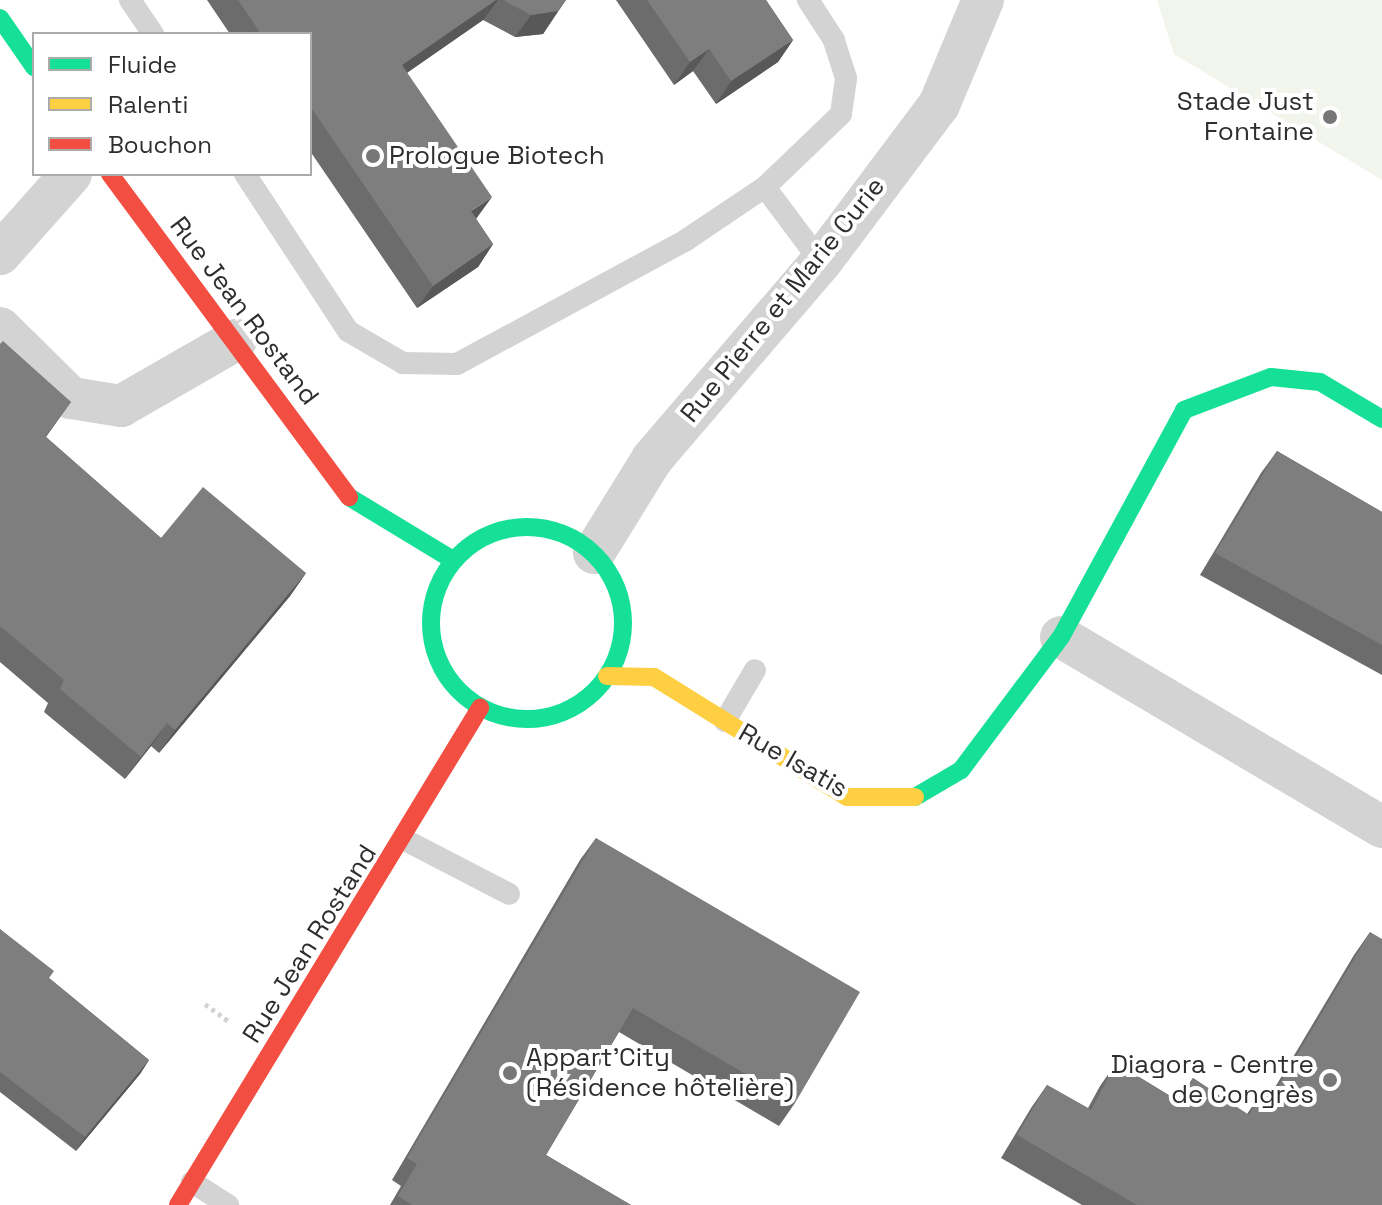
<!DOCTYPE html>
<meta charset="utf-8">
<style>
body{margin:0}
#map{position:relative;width:1382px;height:1205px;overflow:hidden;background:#fff;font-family:"Space Grotesk",sans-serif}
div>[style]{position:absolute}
.green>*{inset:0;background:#f2f5eb}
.path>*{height:5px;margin-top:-2.5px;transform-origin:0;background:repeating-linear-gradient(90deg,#d3d3d3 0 4px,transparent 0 8px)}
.lane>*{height:22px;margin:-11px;padding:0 11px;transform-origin:11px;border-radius:11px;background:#d3d3d3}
.street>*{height:42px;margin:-21px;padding:0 21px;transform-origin:21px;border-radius:21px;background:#d3d3d3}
.fast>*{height:18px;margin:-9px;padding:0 9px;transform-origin:9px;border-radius:9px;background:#16e098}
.fast>.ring{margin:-9px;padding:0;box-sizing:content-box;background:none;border:18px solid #16e098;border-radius:50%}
.slow>*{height:18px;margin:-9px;padding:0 9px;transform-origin:9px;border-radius:9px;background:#ffcf43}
.jam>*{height:18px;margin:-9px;padding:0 9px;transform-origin:9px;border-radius:9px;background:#f24e42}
.wall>*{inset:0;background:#6c6c6c}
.shaded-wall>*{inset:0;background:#585858}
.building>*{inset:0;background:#7e7e7e}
.dots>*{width:22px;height:22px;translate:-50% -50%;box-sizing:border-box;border:4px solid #fff;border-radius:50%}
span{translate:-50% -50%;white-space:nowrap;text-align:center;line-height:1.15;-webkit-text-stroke:8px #fff;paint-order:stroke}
.poi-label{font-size:26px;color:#2e2e2e}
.right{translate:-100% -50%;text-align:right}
.left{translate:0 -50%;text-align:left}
.street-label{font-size:26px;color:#2e2e2e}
.legend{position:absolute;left:32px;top:32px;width:280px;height:144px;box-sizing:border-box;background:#fff;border:2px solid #ababab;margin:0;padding:10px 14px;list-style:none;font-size:24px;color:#2e2e2e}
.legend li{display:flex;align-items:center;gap:16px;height:40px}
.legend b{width:40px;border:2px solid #ababab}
</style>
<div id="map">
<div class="green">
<i style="clip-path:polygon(1157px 0,1382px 0,1382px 180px,1174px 54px)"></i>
</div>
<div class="path">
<i style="left:205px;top:1004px;width:31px;rotate:36deg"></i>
</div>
<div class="lane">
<i style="left:130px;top:0;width:41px;rotate:55.9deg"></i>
<i style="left:245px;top:174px;width:188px;rotate:56.7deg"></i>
<i style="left:348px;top:331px;width:64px;rotate:30.2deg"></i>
<i style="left:403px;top:363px;width:54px;rotate:1.1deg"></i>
<i style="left:457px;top:364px;width:260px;rotate:-28.4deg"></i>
<i style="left:686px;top:240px;width:95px;rotate:-33.9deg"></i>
<i style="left:765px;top:187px;width:105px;rotate:-43.8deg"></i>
<i style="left:841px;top:114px;width:36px;rotate:-82deg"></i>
<i style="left:846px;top:78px;width:40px;rotate:-108deg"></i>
<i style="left:834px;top:40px;width:48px;rotate:-123deg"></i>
<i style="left:765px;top:187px;width:94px;rotate:53.3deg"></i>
<i style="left:725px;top:721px;width:59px;rotate:-59.5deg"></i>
<i style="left:405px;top:840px;width:117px;rotate:27.4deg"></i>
<i style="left:192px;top:1182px;width:43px;rotate:32.6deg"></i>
</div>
<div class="street">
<i style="left:0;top:254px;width:107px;rotate:-48.4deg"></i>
<i style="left:0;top:328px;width:100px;rotate:44.6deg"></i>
<i style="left:71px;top:398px;width:51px;rotate:9.1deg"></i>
<i style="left:121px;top:406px;width:133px;rotate:-29.9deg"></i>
<i style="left:594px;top:553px;width:110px;rotate:-58.3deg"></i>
<i style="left:652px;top:459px;width:260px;rotate:-49.4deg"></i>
<i style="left:821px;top:262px;width:196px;rotate:-53.1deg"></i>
<i style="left:939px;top:105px;width:114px;rotate:-67.3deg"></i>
<i style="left:1061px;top:637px;width:373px;rotate:30.6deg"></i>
</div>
<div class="fast">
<i style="left:0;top:18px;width:60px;rotate:55.2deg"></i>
<i style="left:349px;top:497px;width:122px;rotate:31.2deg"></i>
<i class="ring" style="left:431px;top:527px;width:174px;height:174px"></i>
<i style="left:915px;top:797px;width:53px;rotate:-30.4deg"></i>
<i style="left:961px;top:770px;width:166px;rotate:-53.1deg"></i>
<i style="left:1061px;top:637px;width:258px;rotate:-61.5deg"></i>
<i style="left:1184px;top:410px;width:93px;rotate:-20.8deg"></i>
<i style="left:1271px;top:377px;width:49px;rotate:5.8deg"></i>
<i style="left:1320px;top:382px;width:72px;rotate:30.8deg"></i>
</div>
<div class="slow">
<i style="left:607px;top:676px;width:47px;rotate:1.2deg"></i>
<i style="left:654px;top:677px;width:227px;rotate:31.9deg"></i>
<i style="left:847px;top:797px;width:68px"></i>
</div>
<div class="jam">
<i style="left:110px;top:174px;width:402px;rotate:53.5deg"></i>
<i style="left:178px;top:1205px;width:582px;rotate:-58.72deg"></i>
</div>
<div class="wall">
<i style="clip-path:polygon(207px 0,566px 0,543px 34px,515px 37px,483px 20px,407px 73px,476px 219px,493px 244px,478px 267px,417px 308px,310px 151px,310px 34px,230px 34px)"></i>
<i style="clip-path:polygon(616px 0,766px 0,793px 40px,778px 62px,716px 104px,693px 71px,674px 85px)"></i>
<i style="clip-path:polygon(0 344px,71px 402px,46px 437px,161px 538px,306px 573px,290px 596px,159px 753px,151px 746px,125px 779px,44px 712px,48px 703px,0 662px)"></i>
<i style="clip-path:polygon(1277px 451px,1382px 512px,1382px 675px,1200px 575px,1261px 473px)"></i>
<i style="clip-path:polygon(596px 838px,795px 1103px,779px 1126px,619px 1032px,546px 1155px,631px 1205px,390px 1205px,401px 1186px,392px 1180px,580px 860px)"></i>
<i style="clip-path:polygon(0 929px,49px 978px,149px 1060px,140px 1074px,76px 1151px,0 1092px)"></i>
<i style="clip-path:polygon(1370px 932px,1382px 1205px,1082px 1205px,1001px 1158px,1031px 1108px,1047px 1085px,1088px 1108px,1100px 1086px,1116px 1063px,1177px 1100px,1193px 1078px,1247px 1114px,1264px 1089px,1271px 1094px,1354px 955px)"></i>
</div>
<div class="shaded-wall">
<i style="clip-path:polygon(496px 0,498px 0,483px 20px,386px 87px,402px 65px)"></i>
<i style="clip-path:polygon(558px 11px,543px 34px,515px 37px,531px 15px)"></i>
<i style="clip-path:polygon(793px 40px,778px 62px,716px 104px,731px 81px)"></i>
<i style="clip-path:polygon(709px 49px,693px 71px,674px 85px,690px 62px)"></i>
<i style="clip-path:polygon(492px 197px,476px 219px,471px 211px)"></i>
<i style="clip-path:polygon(493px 244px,478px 267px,417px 308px,433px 286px)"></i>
<i style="clip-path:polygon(306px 573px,290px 596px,159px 753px,175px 730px)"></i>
<i style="clip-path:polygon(167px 723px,151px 746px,125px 779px,141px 757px)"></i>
<i style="clip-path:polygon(149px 1060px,140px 1074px,76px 1151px,85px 1137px)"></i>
</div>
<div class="building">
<i style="clip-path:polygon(238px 0,496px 0,402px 65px,492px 197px,471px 211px,493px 244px,433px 286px,310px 106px,310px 34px,261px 34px)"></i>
<i style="clip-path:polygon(503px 0,566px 0,558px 11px,531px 15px)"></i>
<i style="clip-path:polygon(647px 0,766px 0,793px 40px,731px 81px,709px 49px,690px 62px)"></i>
<i style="clip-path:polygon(3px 341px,71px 402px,45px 436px,161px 538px,203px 487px,306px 573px,175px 730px,167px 723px,141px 757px,60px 689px,64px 680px,0 626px,0 344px)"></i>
<i style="clip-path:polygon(1277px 451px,1382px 512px,1382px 645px,1215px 553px)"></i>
<i style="clip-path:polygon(596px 838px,860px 992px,795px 1103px,633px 1008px,546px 1155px,631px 1205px,412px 1205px,398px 1196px,417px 1164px,407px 1158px)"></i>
<i style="clip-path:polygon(0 929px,54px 971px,49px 978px,149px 1060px,85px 1137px,0 1072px)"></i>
<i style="clip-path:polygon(1370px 932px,1382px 939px,1382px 1205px,1137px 1205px,1017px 1135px,1047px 1085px,1091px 1110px,1116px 1063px,1178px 1101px,1193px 1078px,1249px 1115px,1264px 1089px,1273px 1095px)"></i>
</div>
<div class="dots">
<i style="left:1330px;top:117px;background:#777"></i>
<i style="left:373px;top:156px;background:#777"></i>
<i style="left:510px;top:1073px;background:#777"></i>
<i style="left:1330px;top:1080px;background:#777"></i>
</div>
<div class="poi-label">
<span class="right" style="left:1314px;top:117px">Stade Just<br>Fontaine</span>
<span class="left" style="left:389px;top:156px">Prologue Biotech</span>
<span class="left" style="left:526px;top:1073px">Appart'City<br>(Résidence hôtelière)</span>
<span class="right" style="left:1314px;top:1080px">Diagora - Centre<br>de Congrès</span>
</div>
<div class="street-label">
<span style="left:783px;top:300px;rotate:-51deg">Rue Pierre et Marie Curie</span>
<span style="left:244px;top:311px;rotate:53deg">Rue Jean Rostand</span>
<span style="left:793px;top:761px;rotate:30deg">Rue Isatis</span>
<span style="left:310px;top:944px;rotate:-58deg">Rue Jean Rostand</span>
</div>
<ul class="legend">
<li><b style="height:10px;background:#16e098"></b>Fluide</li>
<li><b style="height:10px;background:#ffcf43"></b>Ralenti</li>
<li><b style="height:10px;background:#f24e42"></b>Bouchon</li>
</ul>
</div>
